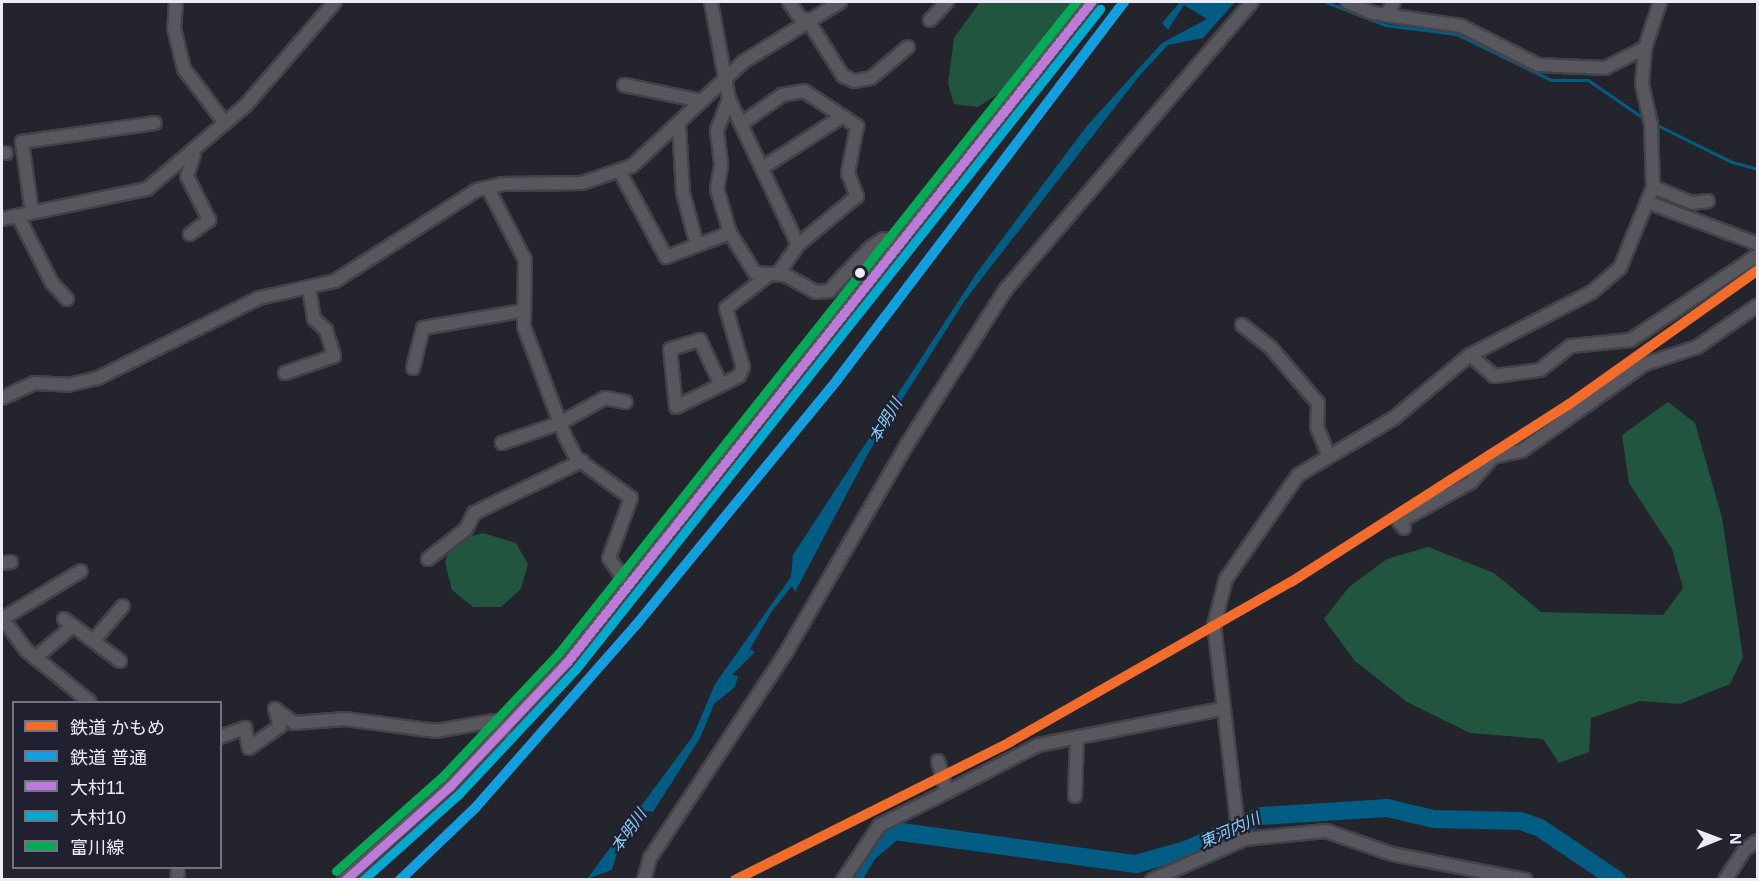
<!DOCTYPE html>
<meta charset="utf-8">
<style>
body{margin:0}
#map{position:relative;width:1759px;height:881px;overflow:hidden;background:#24242d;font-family:Helvetica,"Noto Sans JP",sans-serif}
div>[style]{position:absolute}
.forest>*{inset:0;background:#215540}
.water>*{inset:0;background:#035c83}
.stream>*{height:3px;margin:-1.5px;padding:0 1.5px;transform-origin:1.5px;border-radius:1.5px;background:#035c83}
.river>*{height:18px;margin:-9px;padding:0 9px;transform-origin:9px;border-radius:9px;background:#035c83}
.roads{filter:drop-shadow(2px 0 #42424a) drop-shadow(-2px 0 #42424a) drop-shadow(0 2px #42424a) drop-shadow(0 -2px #42424a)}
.minor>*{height:12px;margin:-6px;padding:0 6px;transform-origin:6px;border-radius:6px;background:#57575d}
.bus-1>*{height:9px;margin:-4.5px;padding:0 4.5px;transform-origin:4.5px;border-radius:4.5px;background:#bd7bd9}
.bus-2>*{height:9px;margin:-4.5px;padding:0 4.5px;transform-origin:4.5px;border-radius:4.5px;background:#00a9ce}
.bus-3>*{height:9px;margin:-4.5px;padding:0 4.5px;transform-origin:4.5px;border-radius:4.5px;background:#06aa56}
.rail-1>*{height:10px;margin:-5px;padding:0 5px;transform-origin:5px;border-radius:5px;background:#f36c2b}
.rail-2>*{height:10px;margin:-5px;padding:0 5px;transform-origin:5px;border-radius:5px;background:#139fdf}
.dots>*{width:16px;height:16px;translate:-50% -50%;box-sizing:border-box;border:3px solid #212031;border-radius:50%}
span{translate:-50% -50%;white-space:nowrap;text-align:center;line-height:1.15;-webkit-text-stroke:4.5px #212031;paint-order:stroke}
.water-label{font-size:16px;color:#85cdf9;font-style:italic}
.frame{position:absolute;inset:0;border:3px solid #ececf8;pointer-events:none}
.legend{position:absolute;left:12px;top:701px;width:210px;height:168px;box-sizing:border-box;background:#212031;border:2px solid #727281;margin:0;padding:8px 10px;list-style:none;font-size:18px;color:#ececf8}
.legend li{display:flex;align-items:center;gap:12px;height:30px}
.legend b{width:30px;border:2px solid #727281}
.north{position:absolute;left:1687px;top:809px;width:60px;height:60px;-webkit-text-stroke:4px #212031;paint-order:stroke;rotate:89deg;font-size:16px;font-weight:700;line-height:24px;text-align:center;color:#ececf8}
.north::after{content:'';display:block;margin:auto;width:21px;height:27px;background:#ececf8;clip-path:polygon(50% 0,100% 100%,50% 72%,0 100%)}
</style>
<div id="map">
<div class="forest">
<i style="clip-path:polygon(980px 2px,1086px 2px,1030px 73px,978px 107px,954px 104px,948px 84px,954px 38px)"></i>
<i style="clip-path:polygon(1668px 402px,1695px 423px,1722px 518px,1743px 657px,1730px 684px,1680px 704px,1640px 701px,1591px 718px,1589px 752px,1559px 763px,1543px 739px,1470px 733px,1407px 702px,1355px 661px,1324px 619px,1349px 587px,1387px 559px,1428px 547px,1494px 573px,1541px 612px,1663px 615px,1683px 588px,1672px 549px,1629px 483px,1622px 435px)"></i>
<i style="clip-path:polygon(483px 533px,516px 543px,528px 564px,521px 589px,501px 607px,473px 607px,452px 590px,445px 562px,452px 541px)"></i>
</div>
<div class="water">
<i style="clip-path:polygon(1180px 2px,1235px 2px,1203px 38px,1168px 45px,1140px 75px,965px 300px,869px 452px,795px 592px,792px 586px,772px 611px,750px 649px,755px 652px,732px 675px,738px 676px,735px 687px,714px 704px,700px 738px,653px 812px,647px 811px,618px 850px,612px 870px,587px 879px,693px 736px,715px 684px,791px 577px,793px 555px,976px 274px,1086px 127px,1162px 43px,1207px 19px,1184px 5px,1168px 30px,1162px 23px)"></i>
</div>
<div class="stream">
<i style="left:1326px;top:2px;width:63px;rotate:21.3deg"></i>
<i style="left:1385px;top:25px;width:72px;rotate:7.2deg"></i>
<i style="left:1456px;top:34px;width:106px;rotate:25.8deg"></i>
<i style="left:1551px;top:80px;width:37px"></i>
<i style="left:1588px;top:80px;width:70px;rotate:34.6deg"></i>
<i style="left:1655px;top:124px;width:86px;rotate:26.3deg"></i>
<i style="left:1732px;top:162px;width:27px;rotate:15deg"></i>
</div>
<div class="river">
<i style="left:852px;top:880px;width:33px;rotate:-59deg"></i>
<i style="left:869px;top:852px;width:33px;rotate:-40deg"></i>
<i style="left:894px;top:831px;width:244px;rotate:7.8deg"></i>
<i style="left:1136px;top:864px;width:52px;rotate:-15.6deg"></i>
<i style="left:1186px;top:850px;width:82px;rotate:-24.4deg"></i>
<i style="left:1261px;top:816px;width:126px;rotate:-3.6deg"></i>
<i style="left:1387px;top:808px;width:48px;rotate:13.2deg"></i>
<i style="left:1434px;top:819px;width:86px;rotate:1.3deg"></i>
<i style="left:1520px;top:821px;width:21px;rotate:19deg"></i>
<i style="left:1540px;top:828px;width:93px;rotate:34deg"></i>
</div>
<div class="roads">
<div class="minor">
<i style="left:176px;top:2px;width:26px;rotate:94deg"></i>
<i style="left:174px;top:28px;width:42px;rotate:76.3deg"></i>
<i style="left:184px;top:69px;width:68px;rotate:52.8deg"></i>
<i style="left:711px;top:2px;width:99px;rotate:79.5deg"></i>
<i style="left:729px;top:99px;width:34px;rotate:111deg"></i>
<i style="left:717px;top:131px;width:35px;rotate:83deg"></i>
<i style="left:721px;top:166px;width:23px;rotate:100deg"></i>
<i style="left:717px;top:189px;width:46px;rotate:73.5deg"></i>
<i style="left:730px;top:233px;width:47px;rotate:58deg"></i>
<i style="left:755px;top:273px;width:30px;rotate:4deg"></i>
<i style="left:785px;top:275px;width:35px;rotate:29deg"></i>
<i style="left:816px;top:292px;width:13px;rotate:-4deg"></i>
<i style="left:829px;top:291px;width:61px;rotate:-46.3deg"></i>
<i style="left:871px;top:247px;width:15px;rotate:-32deg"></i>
<i style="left:884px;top:239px;width:14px;rotate:21deg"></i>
<i style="left:789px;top:2px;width:24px;rotate:55deg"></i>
<i style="left:1347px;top:2px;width:28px;rotate:23deg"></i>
<i style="left:1373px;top:13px;width:89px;rotate:8.4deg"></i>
<i style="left:1461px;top:26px;width:86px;rotate:26.9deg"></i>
<i style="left:1538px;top:65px;width:67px;rotate:2.6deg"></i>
<i style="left:1605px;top:68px;width:45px;rotate:-26.6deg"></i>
<i style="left:1386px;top:15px;width:15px;rotate:-58deg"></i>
<i style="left:807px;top:19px;width:67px;rotate:57.7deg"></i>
<i style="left:843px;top:76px;width:12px;rotate:24deg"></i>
<i style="left:854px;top:81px;width:17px;rotate:-10deg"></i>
<i style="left:871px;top:78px;width:48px;rotate:-40deg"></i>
<i style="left:930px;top:20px;width:25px;rotate:-47deg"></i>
<i style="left:624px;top:85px;width:80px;rotate:11.6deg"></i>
<i style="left:729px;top:99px;width:161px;rotate:64.7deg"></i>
<i style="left:798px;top:245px;width:35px;rotate:125deg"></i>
<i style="left:741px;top:124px;width:50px;rotate:-35.3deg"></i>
<i style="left:782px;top:95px;width:22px;rotate:-10deg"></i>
<i style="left:804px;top:91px;width:64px;rotate:33.4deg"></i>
<i style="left:857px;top:126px;width:48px;rotate:100.8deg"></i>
<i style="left:848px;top:173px;width:25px;rotate:69deg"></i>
<i style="left:857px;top:196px;width:77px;rotate:140.3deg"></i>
<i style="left:679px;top:125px;width:68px;rotate:86.6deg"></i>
<i style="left:683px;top:193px;width:54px;rotate:74.9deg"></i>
<i style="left:2px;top:153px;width:4px"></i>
<i style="left:762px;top:168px;width:96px;rotate:-32.7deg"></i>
<i style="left:620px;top:172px;width:97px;rotate:61.6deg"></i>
<i style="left:666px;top:257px;width:68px;rotate:-20.6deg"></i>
<i style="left:1653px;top:187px;width:42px;rotate:22.3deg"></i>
<i style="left:1692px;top:203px;width:16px;rotate:-7deg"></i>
<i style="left:488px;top:188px;width:81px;rotate:62.8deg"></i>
<i style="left:525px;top:260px;width:67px;rotate:90.9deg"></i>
<i style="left:524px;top:327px;width:116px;rotate:69.4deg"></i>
<i style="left:565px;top:436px;width:25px;rotate:63deg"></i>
<i style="left:576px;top:458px;width:68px;rotate:36deg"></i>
<i style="left:631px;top:498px;width:64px;rotate:110.1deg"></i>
<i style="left:609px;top:558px;width:33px;rotate:55deg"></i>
<i style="left:1647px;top:202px;width:119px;rotate:20.7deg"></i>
<i style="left:32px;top:213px;width:72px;rotate:-98deg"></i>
<i style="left:22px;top:142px;width:134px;rotate:-8.1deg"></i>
<i style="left:18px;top:216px;width:75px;rotate:63.1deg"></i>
<i style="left:52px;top:283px;width:22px;rotate:47deg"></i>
<i style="left:2px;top:219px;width:148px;rotate:-11.7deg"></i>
<i style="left:147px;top:189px;width:130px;rotate:-40.3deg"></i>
<i style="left:246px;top:105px;width:136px;rotate:-49.2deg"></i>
<i style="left:190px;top:234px;width:24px;rotate:-36deg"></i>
<i style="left:209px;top:220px;width:49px;rotate:-116.6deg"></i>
<i style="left:187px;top:176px;width:22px;rotate:-72deg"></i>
<i style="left:1242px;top:325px;width:37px;rotate:38deg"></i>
<i style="left:1271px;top:348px;width:72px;rotate:49.5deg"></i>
<i style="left:1318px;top:403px;width:24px;rotate:92deg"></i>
<i style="left:1317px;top:427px;width:29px;rotate:68deg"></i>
<i style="left:1470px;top:355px;width:32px;rotate:41deg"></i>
<i style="left:1494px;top:376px;width:46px;rotate:-7.4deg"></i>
<i style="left:1540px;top:370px;width:39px;rotate:-38deg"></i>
<i style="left:1571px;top:346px;width:60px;rotate:-5.7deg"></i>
<i style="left:1631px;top:340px;width:153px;rotate:-33.8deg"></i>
<i style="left:413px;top:368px;width:41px;rotate:-76deg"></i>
<i style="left:423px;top:328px;width:99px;rotate:-9.8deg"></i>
<i style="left:285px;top:373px;width:52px;rotate:-19.1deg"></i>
<i style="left:334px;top:356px;width:27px;rotate:-107deg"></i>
<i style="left:326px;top:330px;width:16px;rotate:-137deg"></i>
<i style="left:314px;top:319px;width:32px;rotate:-99deg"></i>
<i style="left:721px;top:385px;width:50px;rotate:-115deg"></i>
<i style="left:700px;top:340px;width:31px;rotate:163deg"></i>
<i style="left:670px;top:349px;width:58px;rotate:84.1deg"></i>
<i style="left:676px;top:407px;width:70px;rotate:-26.2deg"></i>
<i style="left:739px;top:376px;width:10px;rotate:-66deg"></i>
<i style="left:743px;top:367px;width:61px;rotate:-106.1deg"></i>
<i style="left:726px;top:308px;width:56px;rotate:-37.7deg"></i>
<i style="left:2px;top:398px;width:35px;rotate:-25deg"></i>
<i style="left:34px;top:383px;width:34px;rotate:3deg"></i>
<i style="left:68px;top:385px;width:31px;rotate:-13deg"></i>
<i style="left:98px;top:378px;width:180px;rotate:-26.4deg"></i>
<i style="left:259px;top:298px;width:78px;rotate:-12.6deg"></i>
<i style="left:335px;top:281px;width:169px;rotate:-32.7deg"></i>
<i style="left:477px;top:190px;width:26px;rotate:-13deg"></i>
<i style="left:502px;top:184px;width:80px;rotate:-0.7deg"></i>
<i style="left:582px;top:183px;width:53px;rotate:-18.8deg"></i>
<i style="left:632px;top:166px;width:152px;rotate:-43.1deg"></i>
<i style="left:743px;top:62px;width:114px;rotate:-31.7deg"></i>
<i style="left:502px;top:443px;width:61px;rotate:-19deg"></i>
<i style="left:560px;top:423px;width:51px;rotate:-29.1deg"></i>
<i style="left:605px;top:398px;width:21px;rotate:11deg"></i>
<i style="left:1404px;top:528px;width:8px;rotate:-130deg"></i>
<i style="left:1399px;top:522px;width:82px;rotate:-29.1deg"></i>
<i style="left:1471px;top:482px;width:33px;rotate:-49deg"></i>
<i style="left:1493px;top:457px;width:29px;rotate:-12deg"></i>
<i style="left:1521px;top:451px;width:151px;rotate:-35.1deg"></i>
<i style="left:1645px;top:364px;width:55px;rotate:-18.1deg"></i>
<i style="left:1697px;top:347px;width:74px;rotate:-34.5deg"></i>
<i style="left:428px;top:559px;width:48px;rotate:-38.3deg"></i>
<i style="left:466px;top:529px;width:18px;rotate:-63deg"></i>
<i style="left:474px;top:513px;width:120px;rotate:-25.7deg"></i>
<i style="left:2px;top:563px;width:9px;rotate:-6deg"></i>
<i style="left:2px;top:618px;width:40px;rotate:53deg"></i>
<i style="left:26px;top:650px;width:82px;rotate:39.1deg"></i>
<i style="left:2px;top:619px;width:92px;rotate:-31.3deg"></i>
<i style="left:64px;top:619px;width:70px;rotate:36.9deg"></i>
<i style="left:95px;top:639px;width:43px;rotate:-49.7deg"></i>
<i style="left:35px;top:658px;width:50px;rotate:-40.1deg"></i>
<i style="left:220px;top:737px;width:27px;rotate:-20deg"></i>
<i style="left:245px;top:728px;width:20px;rotate:79deg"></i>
<i style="left:249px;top:748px;width:38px;rotate:-35deg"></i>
<i style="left:280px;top:726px;width:18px;rotate:-106deg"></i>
<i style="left:275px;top:709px;width:24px;rotate:36deg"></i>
<i style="left:294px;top:723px;width:51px;rotate:-4.5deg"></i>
<i style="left:345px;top:719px;width:92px;rotate:7.5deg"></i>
<i style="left:436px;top:731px;width:59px;rotate:-9.8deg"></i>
<i style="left:494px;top:721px;width:15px;rotate:42deg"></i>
<i style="left:938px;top:761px;width:32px;rotate:74deg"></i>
<i style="left:947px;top:792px;width:102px;rotate:-27.3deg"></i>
<i style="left:1038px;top:745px;width:187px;rotate:-11.1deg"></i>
<i style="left:1075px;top:796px;width:59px;rotate:-88.1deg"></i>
<i style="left:1245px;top:839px;width:21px;rotate:-113deg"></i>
<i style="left:1237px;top:820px;width:196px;rotate:-96.7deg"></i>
<i style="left:1214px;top:625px;width:48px;rotate:-75.4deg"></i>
<i style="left:1226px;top:579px;width:126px;rotate:-55.3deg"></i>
<i style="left:1298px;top:475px;width:112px;rotate:-30.7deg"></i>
<i style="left:1394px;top:418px;width:99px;rotate:-39.7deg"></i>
<i style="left:1470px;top:355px;width:137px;rotate:-27.3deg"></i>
<i style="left:1592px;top:292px;width:37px;rotate:-41deg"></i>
<i style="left:1620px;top:268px;width:87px;rotate:-67.8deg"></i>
<i style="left:1653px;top:187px;width:63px;rotate:-91.8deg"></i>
<i style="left:1651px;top:124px;width:41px;rotate:-102.7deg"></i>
<i style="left:1642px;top:84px;width:36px;rotate:-85deg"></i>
<i style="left:1645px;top:48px;width:48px;rotate:-71.9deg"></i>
<i style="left:177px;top:880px;width:12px;rotate:-85deg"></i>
<i style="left:344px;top:880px;width:142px;rotate:-41.6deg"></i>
<i style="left:450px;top:786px;width:170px;rotate:-46.7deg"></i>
<i style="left:567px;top:662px;width:843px;rotate:-51.55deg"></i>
<i style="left:644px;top:880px;width:23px;rotate:-75deg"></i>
<i style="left:650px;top:858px;width:245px;rotate:-56.5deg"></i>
<i style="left:785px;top:654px;width:241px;rotate:-59.8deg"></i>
<i style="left:906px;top:446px;width:186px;rotate:-57.5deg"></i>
<i style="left:1006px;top:289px;width:378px;rotate:-49.4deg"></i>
<i style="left:843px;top:880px;width:66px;rotate:-56.1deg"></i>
<i style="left:880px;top:825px;width:75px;rotate:-26.2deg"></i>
<i style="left:1152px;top:880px;width:102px;rotate:-23.8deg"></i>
<i style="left:1245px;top:839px;width:81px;rotate:-5.6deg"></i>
<i style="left:1326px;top:831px;width:70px;rotate:19.2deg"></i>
<i style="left:1392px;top:854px;width:136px;rotate:11deg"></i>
<i style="left:1725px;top:880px;width:37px;rotate:-57deg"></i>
<i style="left:1745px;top:849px;width:15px;rotate:-32deg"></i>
</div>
</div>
<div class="bus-1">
<i style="left:345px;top:880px;width:141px;rotate:-41.8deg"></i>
<i style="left:450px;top:786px;width:170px;rotate:-46.7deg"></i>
<i style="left:567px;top:662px;width:843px;rotate:-51.55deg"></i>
</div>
<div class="bus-2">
<i style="left:363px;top:880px;width:129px;rotate:-41.9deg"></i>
<i style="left:459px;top:794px;width:171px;rotate:-46.9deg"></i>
<i style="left:576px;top:669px;width:843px;rotate:-51.55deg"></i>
</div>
<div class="bus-3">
<i style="left:336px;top:871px;width:142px;rotate:-41.6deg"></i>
<i style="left:442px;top:777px;width:169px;rotate:-46.7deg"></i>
<i style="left:558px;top:654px;width:833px;rotate:-51.53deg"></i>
</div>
<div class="rail-1">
<i style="left:735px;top:880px;width:308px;rotate:-26.6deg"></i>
<i style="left:1010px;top:742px;width:323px;rotate:-29.7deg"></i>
<i style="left:1291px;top:582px;width:329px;rotate:-32.6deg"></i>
<i style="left:1568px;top:405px;width:233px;rotate:-35.4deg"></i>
</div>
<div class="rail-2">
<i style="left:400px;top:880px;width:105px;rotate:-43.8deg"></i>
<i style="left:476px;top:807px;width:242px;rotate:-48.7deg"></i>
<i style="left:636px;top:625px;width:317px;rotate:-50.6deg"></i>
<i style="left:837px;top:380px;width:475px;rotate:-52.8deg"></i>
</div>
<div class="dots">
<i style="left:860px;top:273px;background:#ececf8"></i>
</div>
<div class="water-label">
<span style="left:886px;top:421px;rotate:-59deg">本明川</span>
<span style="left:629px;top:831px;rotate:-54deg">本明川</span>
<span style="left:1230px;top:831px;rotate:-24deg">東河内川</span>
</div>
<div class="frame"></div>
<ul class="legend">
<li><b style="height:8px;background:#f36c2b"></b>鉄道 かもめ</li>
<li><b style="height:8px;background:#139fdf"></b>鉄道 普通</li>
<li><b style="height:8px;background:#bd7bd9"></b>大村11</li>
<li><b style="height:8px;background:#00a9ce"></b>大村10</li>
<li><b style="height:8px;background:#06aa56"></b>富川線</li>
</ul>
<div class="north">N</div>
</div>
